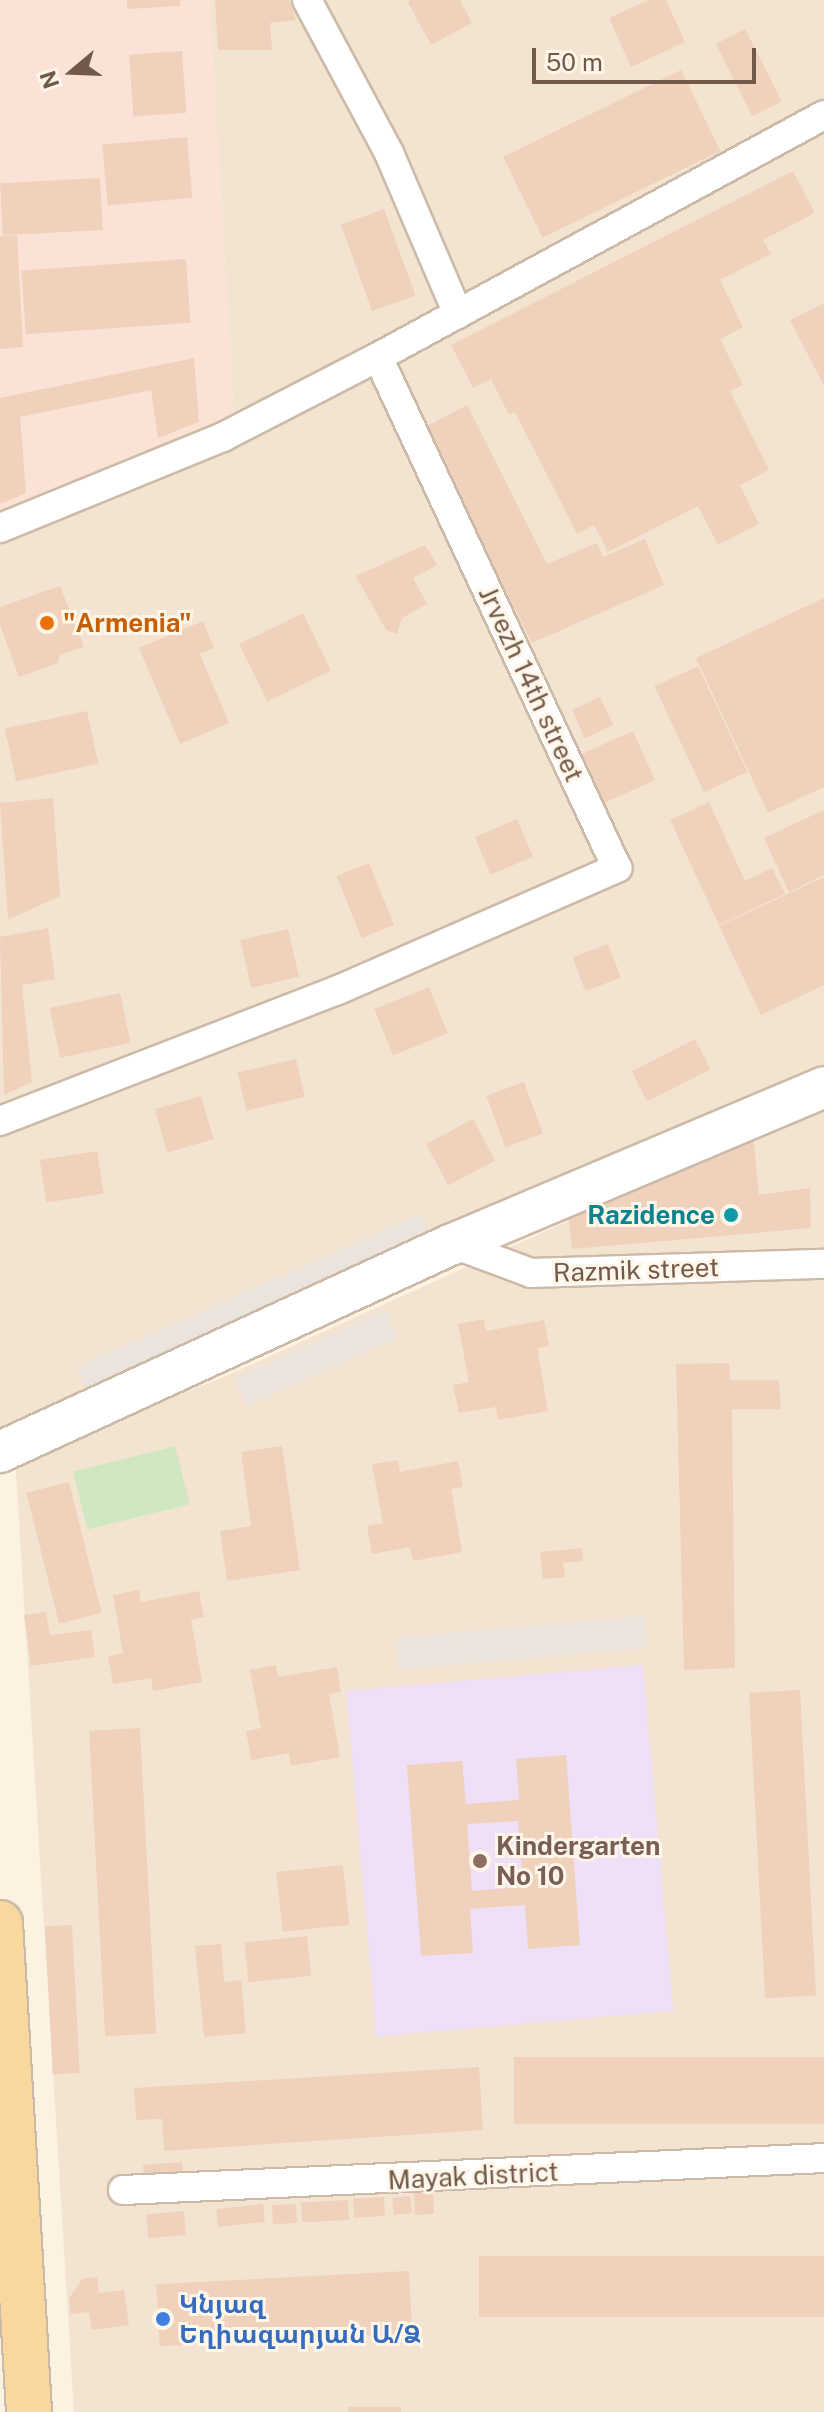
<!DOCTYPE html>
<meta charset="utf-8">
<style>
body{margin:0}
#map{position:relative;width:824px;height:2412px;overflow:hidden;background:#fbf2e2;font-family:"Public Sans","Noto Sans Armenian",sans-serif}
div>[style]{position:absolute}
.residential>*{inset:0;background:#f3e4d1}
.commercial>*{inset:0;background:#fbe2d6}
.industrial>*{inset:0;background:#eae4dd;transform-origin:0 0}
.education>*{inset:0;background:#efdff7;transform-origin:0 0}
.green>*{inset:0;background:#d0e8c1;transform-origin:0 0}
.building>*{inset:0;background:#f0d1bb;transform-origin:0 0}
.roads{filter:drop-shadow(2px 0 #ccbaa9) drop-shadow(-2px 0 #ccbaa9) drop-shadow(0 2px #ccbaa9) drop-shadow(0 -2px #ccbaa9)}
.street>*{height:28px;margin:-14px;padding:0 14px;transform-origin:14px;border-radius:14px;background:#fff}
.secondary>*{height:40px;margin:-20px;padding:0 20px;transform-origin:20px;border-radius:20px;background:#fff}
.primary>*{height:44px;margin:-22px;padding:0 22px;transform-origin:22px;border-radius:22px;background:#f8d89c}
.dots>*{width:22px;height:22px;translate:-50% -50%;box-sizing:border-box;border:4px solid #fef6e8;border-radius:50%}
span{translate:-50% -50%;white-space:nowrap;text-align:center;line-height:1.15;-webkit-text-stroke:6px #fef6e8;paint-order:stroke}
.food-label{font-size:26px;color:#c56008;font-weight:700}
.left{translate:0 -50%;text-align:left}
.street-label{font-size:26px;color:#725949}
.culture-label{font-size:26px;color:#0d838f;font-weight:700}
.right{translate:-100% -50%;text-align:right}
.education-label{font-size:26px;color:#785e54;font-weight:700}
.shop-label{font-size:26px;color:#366cbe;font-weight:700}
.north{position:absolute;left:32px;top:32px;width:80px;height:80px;-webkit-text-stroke:6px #fef6e8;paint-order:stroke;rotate:251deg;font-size:22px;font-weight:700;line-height:32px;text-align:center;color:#725949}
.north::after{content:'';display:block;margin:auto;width:28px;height:36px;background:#725949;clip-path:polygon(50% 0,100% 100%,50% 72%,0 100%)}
.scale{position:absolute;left:532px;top:48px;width:224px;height:36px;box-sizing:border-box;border:4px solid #725949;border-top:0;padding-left:10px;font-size:24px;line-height:28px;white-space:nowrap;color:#725949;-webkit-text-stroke:6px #fef6e8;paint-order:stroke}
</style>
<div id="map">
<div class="residential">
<i style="clip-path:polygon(209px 0,824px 0,824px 1077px,0 1442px,0 510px,234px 420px)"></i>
<i style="clip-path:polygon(824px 1105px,824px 2412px,74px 2412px,15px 1456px,217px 1380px)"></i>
</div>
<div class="commercial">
<i style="clip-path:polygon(0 0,209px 0,234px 420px,0 510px)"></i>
</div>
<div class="industrial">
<i style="left:421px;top:1214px;width:22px;height:377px;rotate:66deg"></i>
<i style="left:385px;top:1311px;width:30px;height:165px;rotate:66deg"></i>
<i style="left:645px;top:1616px;width:32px;height:250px;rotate:85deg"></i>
</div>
<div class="education">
<i style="left:643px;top:1665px;width:347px;height:298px;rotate:85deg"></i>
</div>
<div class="green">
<i style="left:175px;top:1446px;width:60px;height:105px;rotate:76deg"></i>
</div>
<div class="building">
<i style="clip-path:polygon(127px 0,180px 0,180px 6px,127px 9px)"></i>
<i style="clip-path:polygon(215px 0,289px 0,296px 20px,270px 23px,272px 50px,218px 50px)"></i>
<i style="clip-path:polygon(411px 0,460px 0,472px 23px,431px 45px,408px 2px)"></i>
<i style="clip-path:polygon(648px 0,666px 0,685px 42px,631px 67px,609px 18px)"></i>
<i style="left:745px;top:29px;width:81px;height:33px;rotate:63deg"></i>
<i style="left:182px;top:51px;width:62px;height:53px;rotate:86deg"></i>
<i style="left:681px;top:70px;width:90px;height:198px;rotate:64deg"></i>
<i style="left:187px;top:137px;width:61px;height:85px;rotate:85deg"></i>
<i style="clip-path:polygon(793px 171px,815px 213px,763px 240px,771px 254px,720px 280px,743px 327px,720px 339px,743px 385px,730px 391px,769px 470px,740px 485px,759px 524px,718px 545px,698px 506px,608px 552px,594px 525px,577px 534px,515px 412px,509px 415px,491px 379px,473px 388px,451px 345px)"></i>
<i style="left:100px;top:178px;width:52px;height:100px;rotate:87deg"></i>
<i style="left:384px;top:209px;width:92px;height:46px;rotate:70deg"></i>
<i style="clip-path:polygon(17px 235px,23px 347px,0 349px,0 236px)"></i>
<i style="left:186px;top:259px;width:64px;height:165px;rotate:86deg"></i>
<i style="clip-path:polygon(824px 303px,824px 386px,790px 320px)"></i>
<i style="clip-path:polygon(194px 358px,199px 422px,158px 438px,151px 390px,20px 417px,26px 493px,0 504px,0 398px)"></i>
<i style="clip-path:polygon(467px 405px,547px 564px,597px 543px,603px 557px,645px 539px,664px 585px,532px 643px,423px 428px)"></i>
<i style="clip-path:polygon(425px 545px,437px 565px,413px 578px,427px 604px,402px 618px,397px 634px,386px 630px,356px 576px)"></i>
<i style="clip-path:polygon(60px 586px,84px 647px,60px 655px,58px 663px,19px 677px,0 625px,0 607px)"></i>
<i style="clip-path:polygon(824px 598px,824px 787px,768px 813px,696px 658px)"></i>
<i style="left:303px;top:613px;width:64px;height:71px;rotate:64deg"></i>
<i style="clip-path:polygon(203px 621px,214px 648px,200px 654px,229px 723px,180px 744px,139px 648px)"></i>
<i style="left:698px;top:666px;width:117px;height:48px;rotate:65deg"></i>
<i style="left:600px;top:697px;width:31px;height:31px;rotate:65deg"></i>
<i style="left:87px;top:711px;width:54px;height:84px;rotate:78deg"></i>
<i style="left:633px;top:731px;width:54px;height:57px;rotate:66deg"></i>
<i style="clip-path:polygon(53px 798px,60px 896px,8px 920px,0 803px)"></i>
<i style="clip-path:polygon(709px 802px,745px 881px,772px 868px,785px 894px,719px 925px,670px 820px)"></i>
<i style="clip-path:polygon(824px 810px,824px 875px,789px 892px,764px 838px)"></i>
<i style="left:517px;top:819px;width:41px;height:46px;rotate:67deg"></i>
<i style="left:369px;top:863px;width:67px;height:35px;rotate:68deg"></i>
<i style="clip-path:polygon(824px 877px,824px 985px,761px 1015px,719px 926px)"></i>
<i style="clip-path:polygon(48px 928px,55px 979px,22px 985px,32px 1082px,4px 1095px,0 937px)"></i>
<i style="left:288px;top:929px;width:49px;height:49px;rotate:77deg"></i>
<i style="left:608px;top:944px;width:36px;height:38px;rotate:69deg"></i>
<i style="left:429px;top:987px;width:50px;height:59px;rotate:68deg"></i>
<i style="left:120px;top:993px;width:51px;height:72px;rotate:78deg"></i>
<i style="left:695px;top:1039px;width:34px;height:71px;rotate:63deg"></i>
<i style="left:296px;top:1059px;width:39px;height:60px;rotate:77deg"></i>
<i style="left:524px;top:1082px;width:55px;height:40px;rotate:70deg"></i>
<i style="left:201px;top:1096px;width:45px;height:48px;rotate:74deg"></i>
<i style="left:473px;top:1119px;width:47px;height:53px;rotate:62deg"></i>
<i style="clip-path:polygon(753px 1134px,759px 1195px,810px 1188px,811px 1228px,572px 1249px,568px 1213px)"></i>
<i style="left:97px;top:1151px;width:43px;height:58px;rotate:81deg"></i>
<i style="clip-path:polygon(484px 1319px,486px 1331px,544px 1320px,549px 1346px,537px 1348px,548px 1411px,498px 1420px,496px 1407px,459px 1413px,453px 1385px,469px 1382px,458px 1324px)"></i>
<i style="clip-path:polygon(729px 1363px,730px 1380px,779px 1380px,781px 1409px,732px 1409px,735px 1668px,684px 1670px,676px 1364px)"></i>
<i style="clip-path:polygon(282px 1446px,300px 1570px,227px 1581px,220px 1531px,251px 1526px,241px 1452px)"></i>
<i style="clip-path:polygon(398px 1460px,400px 1472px,458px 1461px,463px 1487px,451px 1489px,462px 1552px,413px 1561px,410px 1547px,372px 1554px,367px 1526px,383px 1523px,372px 1464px)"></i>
<i style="left:69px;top:1482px;width:135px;height:44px;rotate:76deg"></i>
<i style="clip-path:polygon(582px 1548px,583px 1561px,563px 1563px,565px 1577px,543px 1579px,540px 1552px)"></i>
<i style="clip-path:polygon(139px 1590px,141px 1602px,199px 1591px,204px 1617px,191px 1620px,202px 1682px,153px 1691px,151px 1678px,113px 1684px,108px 1656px,123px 1653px,113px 1595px)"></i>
<i style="clip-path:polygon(46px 1612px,50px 1635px,91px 1630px,95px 1657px,31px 1666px,24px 1615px)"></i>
<i style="clip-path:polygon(276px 1665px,278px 1677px,337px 1667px,341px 1692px,329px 1694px,340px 1757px,291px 1766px,289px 1753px,251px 1760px,246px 1731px,261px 1728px,250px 1670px)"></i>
<i style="left:800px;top:1690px;width:306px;height:51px;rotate:87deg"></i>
<i style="left:140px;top:1728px;width:306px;height:51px;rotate:87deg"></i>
<i style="clip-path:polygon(evenodd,566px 1755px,580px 1945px,528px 1949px,525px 1905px,470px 1909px,473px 1953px,421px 1956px,407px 1765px,462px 1761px,466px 1804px,519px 1800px,516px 1759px,566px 1755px,518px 1821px,523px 1887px,472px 1891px,467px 1824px,518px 1821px)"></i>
<i style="left:343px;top:1865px;width:60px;height:67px;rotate:84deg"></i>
<i style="left:72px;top:1925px;width:148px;height:27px;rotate:87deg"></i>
<i style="left:307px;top:1936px;width:40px;height:63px;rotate:84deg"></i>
<i style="clip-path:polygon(221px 1944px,224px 1982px,241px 1980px,246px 2033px,204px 2037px,195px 1946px)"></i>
<i style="left:824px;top:2057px;width:67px;height:310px;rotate:90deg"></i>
<i style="clip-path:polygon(479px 2067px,483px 2130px,164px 2151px,162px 2119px,136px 2120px,134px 2088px)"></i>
<i style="left:182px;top:2162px;width:16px;height:39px;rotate:86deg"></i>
<i style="left:433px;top:2192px;width:22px;height:19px;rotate:87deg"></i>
<i style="left:410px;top:2196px;width:17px;height:18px;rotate:83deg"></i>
<i style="left:384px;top:2197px;width:19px;height:31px;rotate:87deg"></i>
<i style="left:348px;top:2200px;width:20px;height:47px;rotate:87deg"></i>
<i style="left:263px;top:2204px;width:18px;height:47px;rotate:84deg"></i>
<i style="left:296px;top:2204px;width:19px;height:24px;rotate:87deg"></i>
<i style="left:184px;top:2211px;width:24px;height:38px;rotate:85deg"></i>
<i style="left:824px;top:2256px;width:61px;height:345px;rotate:90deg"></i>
<i style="left:409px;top:2271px;width:62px;height:253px;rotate:87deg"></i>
<i style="clip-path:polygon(97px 2277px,99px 2293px,124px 2290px,129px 2325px,92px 2330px,89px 2312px,71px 2314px,69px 2299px,82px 2279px)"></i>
<i style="left:348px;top:2407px;width:53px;height:5px"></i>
</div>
<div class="roads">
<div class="street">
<i style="left:307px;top:0;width:174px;rotate:61.8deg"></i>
<i style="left:389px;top:153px;width:175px;rotate:66.8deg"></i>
<i style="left:0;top:528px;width:241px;rotate:-22.2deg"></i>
<i style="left:223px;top:437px;width:174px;rotate:-27.3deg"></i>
<i style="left:0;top:1121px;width:362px;rotate:-21.2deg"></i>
<i style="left:338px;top:990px;width:305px;rotate:-23.6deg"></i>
<i style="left:617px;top:868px;width:564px;rotate:-115.07deg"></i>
<i style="left:378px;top:357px;width:507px;rotate:-28.48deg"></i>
<i style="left:453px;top:1244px;width:83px;rotate:20.4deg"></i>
<i style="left:531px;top:1273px;width:293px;rotate:-1.8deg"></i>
<i style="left:123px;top:2190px;width:702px;rotate:-2.61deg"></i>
</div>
<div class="secondary">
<i style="left:0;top:1452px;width:498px;rotate:-24.7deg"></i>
<i style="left:453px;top:1244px;width:403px;rotate:-22.9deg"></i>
</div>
<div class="primary">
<i style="left:0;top:1923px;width:490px;rotate:86.6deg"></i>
</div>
</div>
<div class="dots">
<i style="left:47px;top:623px;background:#e8710a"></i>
<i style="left:731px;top:1215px;background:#0f9aa8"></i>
<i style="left:480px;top:1861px;background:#8d6e63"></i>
<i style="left:163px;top:2319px;background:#3f7fe0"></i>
</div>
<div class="food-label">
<span class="left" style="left:63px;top:623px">"Armenia"</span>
</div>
<div class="street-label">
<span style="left:531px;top:684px;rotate:65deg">Jrvezh 14th street</span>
<span style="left:636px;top:1270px;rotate:-2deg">Razmik street</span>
<span style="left:473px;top:2176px;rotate:-3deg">Mayak district</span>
</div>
<div class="culture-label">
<span class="right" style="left:715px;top:1215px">Razidence</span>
</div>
<div class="education-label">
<span class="left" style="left:496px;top:1861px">Kindergarten<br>No 10</span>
</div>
<div class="shop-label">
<span class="left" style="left:179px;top:2319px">Կնյազ<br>Եղիազարյան Ա/Ձ</span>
</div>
<div class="north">N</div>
<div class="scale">50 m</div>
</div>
